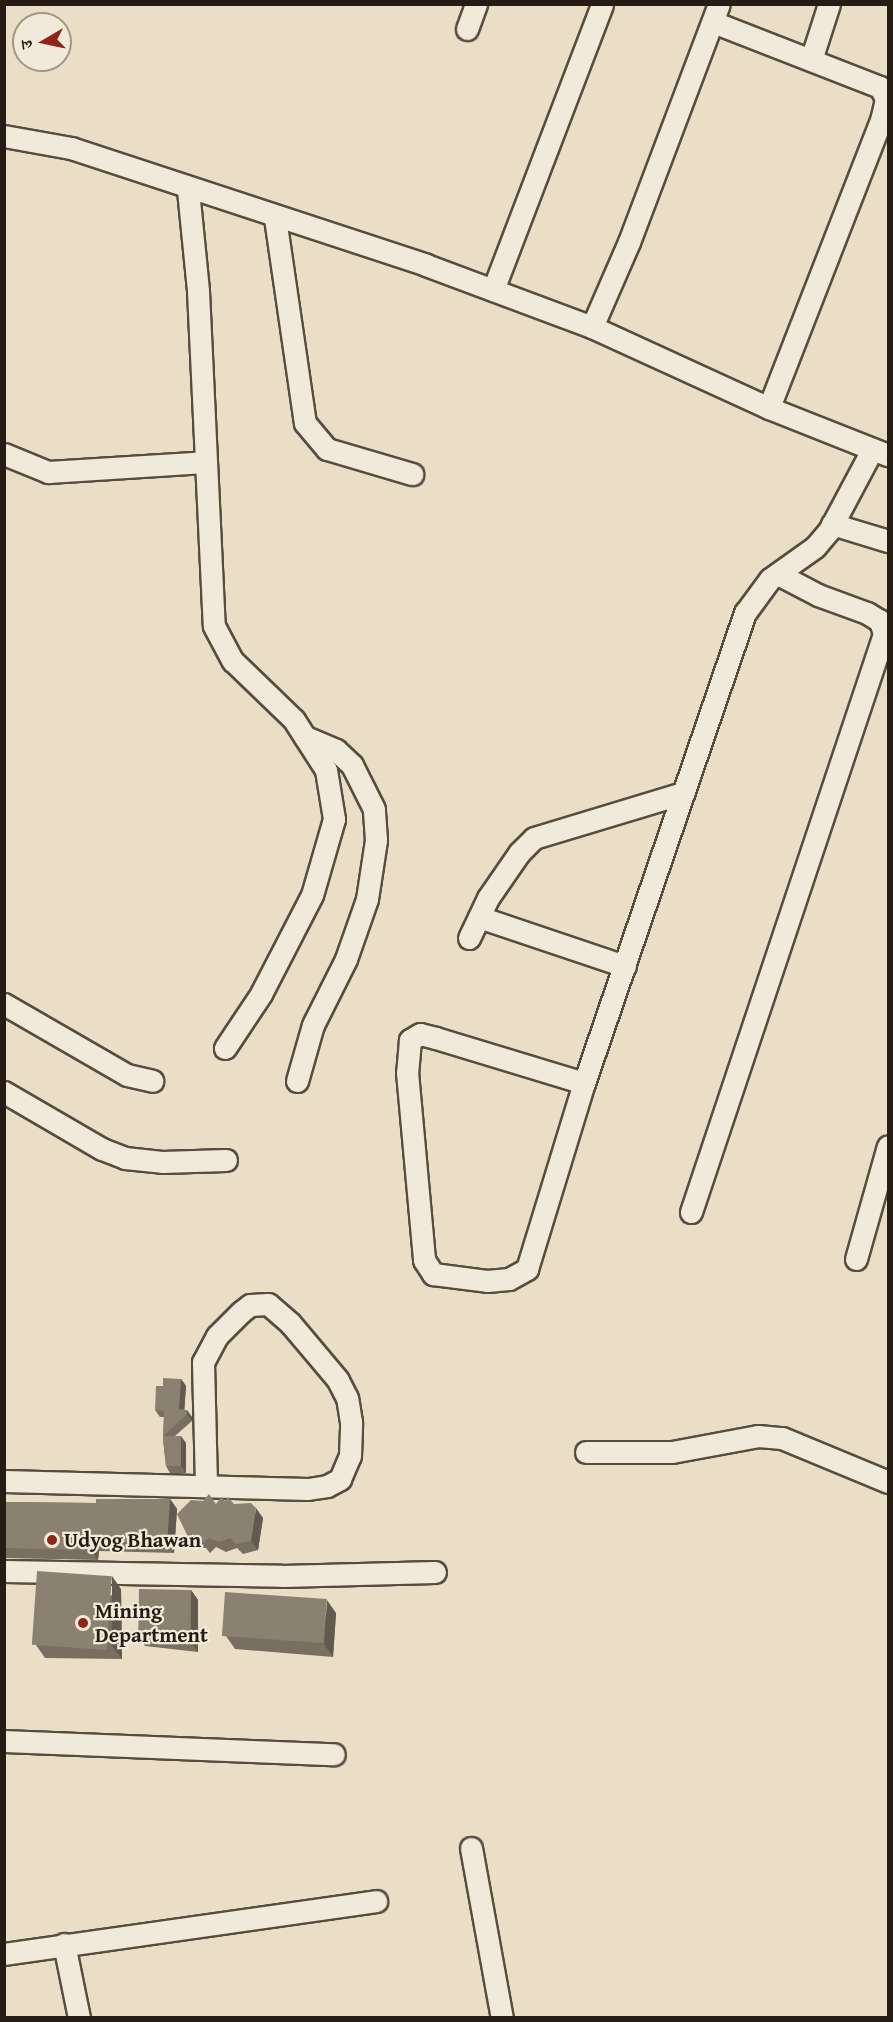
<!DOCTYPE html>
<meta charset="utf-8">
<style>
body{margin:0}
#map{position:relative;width:893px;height:2022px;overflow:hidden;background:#eadfc6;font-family:"Gentium Book Plus","Noto Serif Devanagari",serif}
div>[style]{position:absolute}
.roads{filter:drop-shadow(2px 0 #564d40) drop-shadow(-2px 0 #564d40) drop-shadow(0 2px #564d40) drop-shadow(0 -2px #564d40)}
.minor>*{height:21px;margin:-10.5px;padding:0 10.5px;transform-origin:10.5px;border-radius:10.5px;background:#f1eada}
.wall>*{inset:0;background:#786f61}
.shaded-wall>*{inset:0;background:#615a4f}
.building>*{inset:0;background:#8b8171;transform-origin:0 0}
.dots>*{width:16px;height:16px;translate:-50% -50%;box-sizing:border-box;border:3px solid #f1eada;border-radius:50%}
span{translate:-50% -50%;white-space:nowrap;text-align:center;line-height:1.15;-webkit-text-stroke:4.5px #f1eada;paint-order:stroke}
.poi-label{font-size:21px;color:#251c14;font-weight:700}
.left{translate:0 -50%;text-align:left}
.frame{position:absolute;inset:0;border:6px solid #251c14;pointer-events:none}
.north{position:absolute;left:12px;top:12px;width:60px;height:60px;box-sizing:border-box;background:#f1eada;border:2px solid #9f988b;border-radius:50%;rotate:261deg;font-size:16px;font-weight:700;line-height:24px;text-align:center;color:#251c14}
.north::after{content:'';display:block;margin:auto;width:21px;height:27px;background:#8f2418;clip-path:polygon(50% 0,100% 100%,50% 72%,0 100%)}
</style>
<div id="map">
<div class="roads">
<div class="minor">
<i style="left:713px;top:22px;width:179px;rotate:21.3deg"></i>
<i style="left:880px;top:87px;width:13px;rotate:63deg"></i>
<i style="left:886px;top:99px;width:22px;rotate:103deg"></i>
<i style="left:881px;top:120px;width:309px;rotate:111.3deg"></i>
<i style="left:467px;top:29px;width:27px;rotate:-70deg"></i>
<i style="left:811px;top:60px;width:59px;rotate:-72.2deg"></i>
<i style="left:4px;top:136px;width:68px;rotate:10.2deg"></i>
<i style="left:71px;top:148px;width:374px;rotate:18.2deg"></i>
<i style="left:426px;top:265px;width:177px;rotate:20.5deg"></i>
<i style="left:592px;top:327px;width:195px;rotate:24.6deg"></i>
<i style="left:769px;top:408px;width:128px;rotate:21.6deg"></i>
<i style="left:188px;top:190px;width:101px;rotate:84.3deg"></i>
<i style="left:198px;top:291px;width:335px;rotate:87.3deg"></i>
<i style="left:214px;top:626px;width:40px;rotate:62deg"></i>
<i style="left:233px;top:661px;width:85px;rotate:44deg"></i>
<i style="left:294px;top:720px;width:59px;rotate:57.4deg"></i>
<i style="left:326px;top:770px;width:50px;rotate:80.7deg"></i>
<i style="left:334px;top:819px;width:79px;rotate:106.1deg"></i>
<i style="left:312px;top:895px;width:111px;rotate:117.3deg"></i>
<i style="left:261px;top:994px;width:65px;rotate:123.7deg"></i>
<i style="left:275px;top:218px;width:207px;rotate:81.7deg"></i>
<i style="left:305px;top:423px;width:34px;rotate:50deg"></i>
<i style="left:327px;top:449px;width:89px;rotate:16.4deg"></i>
<i style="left:493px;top:290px;width:306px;rotate:-69.1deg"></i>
<i style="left:592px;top:327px;width:93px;rotate:-66.5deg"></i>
<i style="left:629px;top:242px;width:254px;rotate:-69.3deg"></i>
<i style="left:4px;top:454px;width:48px;rotate:22.2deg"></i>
<i style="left:48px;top:472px;width:157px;rotate:-3.6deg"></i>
<i style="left:832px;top:524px;width:59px;rotate:16.9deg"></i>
<i style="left:479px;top:917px;width:154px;rotate:18.6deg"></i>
<i style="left:469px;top:938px;width:44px;rotate:-64.6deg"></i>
<i style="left:488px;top:898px;width:55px;rotate:-55.4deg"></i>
<i style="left:519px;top:853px;width:21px;rotate:-45deg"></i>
<i style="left:534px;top:838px;width:156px;rotate:-16.8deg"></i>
<i style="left:4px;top:1004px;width:142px;rotate:30deg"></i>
<i style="left:127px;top:1075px;width:26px;rotate:13deg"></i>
<i style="left:297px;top:1081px;width:58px;rotate:-74.1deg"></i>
<i style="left:313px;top:1025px;width:74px;rotate:-63.4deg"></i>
<i style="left:346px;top:959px;width:64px;rotate:-70.7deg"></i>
<i style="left:367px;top:899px;width:60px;rotate:-81.3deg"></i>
<i style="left:376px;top:840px;width:31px;rotate:-94deg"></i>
<i style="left:374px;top:809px;width:49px;rotate:-116.6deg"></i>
<i style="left:352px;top:765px;width:22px;rotate:-137deg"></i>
<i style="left:336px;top:750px;width:34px;rotate:-157deg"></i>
<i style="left:584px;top:1083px;width:155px;rotate:-163.1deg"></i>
<i style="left:436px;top:1038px;width:16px;rotate:-166deg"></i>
<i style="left:420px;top:1034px;width:12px;rotate:149deg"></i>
<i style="left:410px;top:1040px;width:32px;rotate:95deg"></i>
<i style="left:407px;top:1072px;width:189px;rotate:84.8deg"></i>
<i style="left:424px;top:1260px;width:17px;rotate:57deg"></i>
<i style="left:433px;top:1274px;width:54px;rotate:7.4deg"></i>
<i style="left:487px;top:1281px;width:22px;rotate:-5deg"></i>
<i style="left:509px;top:1279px;width:21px;rotate:-29deg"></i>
<i style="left:527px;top:1269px;width:195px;rotate:-73deg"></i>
<i style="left:584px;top:1083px;width:497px;rotate:-71.1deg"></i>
<i style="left:745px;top:613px;width:42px;rotate:-53.7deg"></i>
<i style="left:770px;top:579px;width:55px;rotate:-35.4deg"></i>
<i style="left:815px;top:547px;width:23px;rotate:-50deg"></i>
<i style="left:830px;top:529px;width:89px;rotate:-62deg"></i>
<i style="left:4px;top:1092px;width:113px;rotate:30.2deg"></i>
<i style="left:102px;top:1149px;width:25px;rotate:21deg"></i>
<i style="left:125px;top:1158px;width:37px;rotate:6deg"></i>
<i style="left:162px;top:1162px;width:64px;rotate:-1.8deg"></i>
<i style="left:691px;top:1212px;width:609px;rotate:-71.54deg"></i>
<i style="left:884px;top:634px;width:14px;rotate:-107deg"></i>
<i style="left:880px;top:621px;width:15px;rotate:-148deg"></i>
<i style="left:867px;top:613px;width:52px;rotate:-159.8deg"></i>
<i style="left:818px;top:595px;width:45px;rotate:-152.3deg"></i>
<i style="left:856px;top:1259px;width:117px;rotate:-74.2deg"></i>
<i style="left:586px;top:1452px;width:86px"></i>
<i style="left:672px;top:1452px;width:87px;rotate:-10.5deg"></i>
<i style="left:758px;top:1436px;width:24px;rotate:5deg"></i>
<i style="left:782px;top:1438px;width:115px;rotate:22.5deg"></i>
<i style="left:4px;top:1481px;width:304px;rotate:1.5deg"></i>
<i style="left:308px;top:1489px;width:19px;rotate:-9deg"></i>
<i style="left:327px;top:1486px;width:15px;rotate:-28deg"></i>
<i style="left:340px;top:1479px;width:25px;rotate:-67deg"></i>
<i style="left:350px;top:1456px;width:34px;rotate:-88deg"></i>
<i style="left:351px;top:1422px;width:24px;rotate:-99deg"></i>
<i style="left:347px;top:1398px;width:20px;rotate:-117deg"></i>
<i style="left:338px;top:1380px;width:75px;rotate:-130.1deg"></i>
<i style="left:290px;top:1323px;width:29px;rotate:-139deg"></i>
<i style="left:268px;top:1304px;width:18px;rotate:177deg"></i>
<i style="left:250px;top:1305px;width:11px;rotate:142deg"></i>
<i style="left:241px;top:1312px;width:34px;rotate:135deg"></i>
<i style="left:217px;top:1336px;width:30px;rotate:118deg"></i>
<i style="left:203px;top:1362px;width:123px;rotate:88.6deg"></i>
<i style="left:4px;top:1571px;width:278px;rotate:1deg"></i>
<i style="left:282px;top:1576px;width:153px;rotate:-1.5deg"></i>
<i style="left:4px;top:1741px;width:330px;rotate:2.3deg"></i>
<i style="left:471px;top:1848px;width:173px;rotate:79.7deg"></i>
<i style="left:64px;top:1944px;width:76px;rotate:78.5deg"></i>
<i style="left:4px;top:1954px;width:376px;rotate:-8.1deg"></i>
</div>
</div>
<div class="wall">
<i style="clip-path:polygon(181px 1379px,186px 1386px,184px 1410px,192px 1417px,192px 1421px,175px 1436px,186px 1443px,186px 1473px,170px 1473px,166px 1466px,163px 1439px,164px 1417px,160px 1417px,155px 1410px,163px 1386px)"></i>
<i style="clip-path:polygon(170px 1499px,177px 1509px,174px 1553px,99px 1551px,98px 1560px,4px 1558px,4px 1502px,96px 1503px)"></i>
<i style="clip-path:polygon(225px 1501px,234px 1504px,263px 1518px,258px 1550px,243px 1554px,237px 1548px,226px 1552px,216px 1547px,210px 1553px,206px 1548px,195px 1547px,188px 1537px,216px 1504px)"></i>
<i style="clip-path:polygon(121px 1589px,122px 1659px,45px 1658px,36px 1645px)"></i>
<i style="clip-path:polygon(191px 1590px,198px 1600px,198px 1652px,145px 1646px,138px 1636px)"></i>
<i style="clip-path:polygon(336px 1613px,333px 1657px,235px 1649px,226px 1636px)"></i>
</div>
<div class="shaded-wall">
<i style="clip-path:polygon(181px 1379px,186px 1386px,184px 1416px,179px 1409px)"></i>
<i style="clip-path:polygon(187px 1410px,192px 1417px,192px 1421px,187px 1414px)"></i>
<i style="clip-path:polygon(181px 1436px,186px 1443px,186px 1473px,181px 1466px)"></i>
<i style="clip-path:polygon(170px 1499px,177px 1509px,174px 1553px,167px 1543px)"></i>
<i style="clip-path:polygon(256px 1508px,263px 1518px,258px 1550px,251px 1541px)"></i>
<i style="clip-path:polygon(92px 1541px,99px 1551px,98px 1560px,91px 1550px)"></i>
<i style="clip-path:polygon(112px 1576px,121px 1589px,122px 1659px,112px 1646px)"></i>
<i style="clip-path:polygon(191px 1590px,198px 1600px,198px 1652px,191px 1642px)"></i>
<i style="clip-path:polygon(327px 1600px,336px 1613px,333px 1657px,324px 1644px)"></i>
</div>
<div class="building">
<i style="clip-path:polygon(163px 1378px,181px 1379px,179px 1409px,187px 1410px,187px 1414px,163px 1436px,181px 1436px,181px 1466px,166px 1466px,163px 1439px,164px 1411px,155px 1410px,156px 1386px,163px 1386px)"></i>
<i style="clip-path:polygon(209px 1494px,216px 1504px,221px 1497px,225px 1501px,228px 1497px,234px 1504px,251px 1503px,256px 1508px,251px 1541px,236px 1544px,230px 1538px,219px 1542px,209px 1538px,203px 1543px,199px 1538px,188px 1537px,177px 1514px,191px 1500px,203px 1501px)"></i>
<i style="clip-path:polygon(96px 1499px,170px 1499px,167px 1543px,92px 1541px,91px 1550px,4px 1548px,4px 1502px,96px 1503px)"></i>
<i style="left:37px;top:1571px;width:75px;height:74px;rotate:4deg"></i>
<i style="left:139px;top:1589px;width:52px;height:47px;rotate:1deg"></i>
<i style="left:225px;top:1592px;width:102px;height:44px;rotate:4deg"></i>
</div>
<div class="dots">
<i style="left:52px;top:1540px;background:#8f2418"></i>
<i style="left:83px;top:1623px;background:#8f2418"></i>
</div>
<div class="poi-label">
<span class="left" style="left:64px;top:1540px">Udyog Bhawan</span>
<span class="left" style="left:95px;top:1623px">Mining<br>Department</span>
</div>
<div class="frame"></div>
<div class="north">उ</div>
</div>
